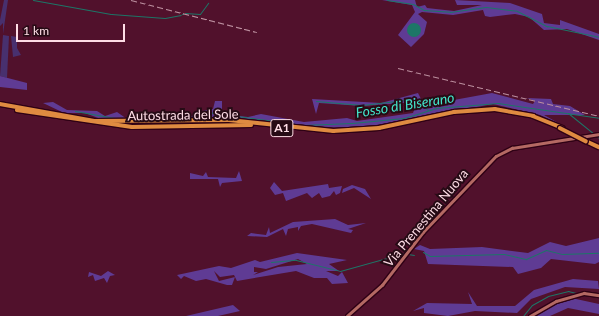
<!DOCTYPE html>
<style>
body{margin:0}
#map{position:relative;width:599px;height:316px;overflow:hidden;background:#51112c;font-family:Lato,sans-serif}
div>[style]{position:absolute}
.green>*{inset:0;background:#48306e}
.forest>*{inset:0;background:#5f3b94}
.water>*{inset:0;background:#1d7667}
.round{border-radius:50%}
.stream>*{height:1px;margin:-0.5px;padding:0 0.5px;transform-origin:0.5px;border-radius:0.5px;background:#1d7667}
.roads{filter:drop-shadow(1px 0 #2f0115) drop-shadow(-1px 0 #2f0115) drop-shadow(0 1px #2f0115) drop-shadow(0 -1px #2f0115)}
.secondary>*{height:2.5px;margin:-1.25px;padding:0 1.25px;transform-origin:1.25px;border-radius:1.25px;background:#b46963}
.highway>*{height:3.5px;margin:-1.75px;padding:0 1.75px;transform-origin:1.75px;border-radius:1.75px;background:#df8b41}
.rail>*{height:1px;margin-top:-0.5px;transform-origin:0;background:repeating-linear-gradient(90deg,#bc8f9f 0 6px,transparent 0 9px)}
.bridges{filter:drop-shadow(1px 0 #2f0115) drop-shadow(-1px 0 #2f0115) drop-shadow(0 1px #2f0115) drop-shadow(0 -1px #2f0115)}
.highway-bridge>*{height:3.5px;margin:-1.75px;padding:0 1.75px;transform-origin:1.75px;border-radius:1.75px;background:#df8b41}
span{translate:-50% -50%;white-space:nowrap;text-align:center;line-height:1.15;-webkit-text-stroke:4px #260b15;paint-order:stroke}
.shield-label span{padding:1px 3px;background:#260b15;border:1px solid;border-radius:3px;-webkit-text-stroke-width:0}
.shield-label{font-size:12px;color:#fedde6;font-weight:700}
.street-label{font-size:13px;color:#fedde6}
.water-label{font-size:14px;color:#43e5ca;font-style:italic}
.scale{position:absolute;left:16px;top:24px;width:109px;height:18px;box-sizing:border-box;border:2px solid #fedde6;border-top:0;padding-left:5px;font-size:12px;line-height:14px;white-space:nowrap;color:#fedde6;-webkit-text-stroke:3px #260b15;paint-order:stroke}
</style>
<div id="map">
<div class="green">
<i style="clip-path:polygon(4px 0,8px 0,3px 34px,3px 23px,0 26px,0 20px)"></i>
<i style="clip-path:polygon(3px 35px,9px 36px,7px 78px,0 76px)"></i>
<i style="clip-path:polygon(11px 36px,17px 37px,17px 48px,21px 55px,13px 57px)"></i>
</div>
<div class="forest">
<i style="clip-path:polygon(382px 0,415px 0,417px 7px,425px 5px,427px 8px,454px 11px,482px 5px,457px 5px,455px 0,510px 3px,542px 14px,544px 23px,560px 25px,560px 20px,599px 34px,599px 40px,567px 29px,544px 30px,529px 17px,515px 14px,490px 17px,485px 16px,483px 10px,453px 15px,422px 12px,418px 14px,427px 22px,424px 34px,411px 47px,398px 35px,415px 12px,412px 5px)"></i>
<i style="clip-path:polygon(0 76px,27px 83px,27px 90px,0 87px)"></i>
<i style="clip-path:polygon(418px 93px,422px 101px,432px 104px,492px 93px,533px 104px,535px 101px,527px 98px,551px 99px,553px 104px,570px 106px,585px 115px,544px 115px,562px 125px,540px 115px,493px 104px,354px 129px,224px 119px,139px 126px,114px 124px,85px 113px,64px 113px,43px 103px,53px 102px,67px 110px,97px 111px,105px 116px,117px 112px,127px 119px,187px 120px,197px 112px,213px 109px,215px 101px,222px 101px,222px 114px,248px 117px,261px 114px,304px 122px,347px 118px,357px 121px,413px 113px,417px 102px,362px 106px,319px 103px,316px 114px,312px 99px,381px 103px)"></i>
<i style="clip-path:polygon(239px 171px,242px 181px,222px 183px,220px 187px,218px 179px,190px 179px,190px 173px,203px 176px,206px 172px,208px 177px,236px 178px)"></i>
<i style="clip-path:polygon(274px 182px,282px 191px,328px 184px,329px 188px,342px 186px,340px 193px,336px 195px,334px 191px,330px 196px,322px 198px,319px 193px,312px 198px,307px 193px,286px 201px,283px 193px,275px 195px,270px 188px)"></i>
<i style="clip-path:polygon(352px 185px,365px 189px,371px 199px,354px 188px,342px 193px,343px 189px)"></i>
<i style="clip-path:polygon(335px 219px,348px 225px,366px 223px,348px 229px,353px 230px,351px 233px,312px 224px,301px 226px,298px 231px,298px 227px,288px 229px,286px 236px,283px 229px,267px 237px,247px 236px,251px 233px,266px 235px,269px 227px,270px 233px,293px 222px)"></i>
<i style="clip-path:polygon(599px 238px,599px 262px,595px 264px,551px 259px,541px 268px,518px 274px,513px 267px,428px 264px,424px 251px,414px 249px,420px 245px,430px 249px,482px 247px,528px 253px,550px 242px,566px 246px)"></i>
<i style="clip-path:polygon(evenodd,297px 253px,347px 260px,329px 264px,339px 271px,326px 271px,338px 276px,342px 272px,348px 283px,332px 284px,327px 278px,314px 278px,296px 271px,237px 281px,234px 275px,220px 277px,214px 271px,219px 281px,235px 277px,232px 285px,227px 285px,206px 279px,196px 281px,184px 276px,181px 279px,177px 275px,219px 266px,231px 268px,255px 260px,260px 262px,297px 253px,298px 259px,307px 264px,278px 267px,253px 275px,258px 272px,254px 272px,254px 267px,266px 269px,298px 259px)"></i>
<i style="clip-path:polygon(108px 271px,115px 275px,110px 276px,107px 283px,104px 278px,95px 281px,93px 275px,88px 277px,89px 272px,101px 276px)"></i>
<i style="clip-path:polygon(573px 279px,598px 281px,599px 289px,565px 287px,531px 299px,517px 313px,475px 311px,448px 316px,424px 313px,424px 308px,413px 311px,427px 303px,472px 304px,468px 292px,477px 306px,515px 306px,534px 290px)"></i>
<i style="clip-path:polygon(578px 296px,576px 299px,599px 304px,599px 314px,568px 308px,550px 316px,535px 316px,555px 302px)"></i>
<i style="clip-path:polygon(233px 305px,240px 311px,218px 316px,186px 316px)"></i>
</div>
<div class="water">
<i class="round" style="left:407px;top:23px;width:14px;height:14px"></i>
</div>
<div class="stream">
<i style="left:33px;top:0;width:79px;rotate:10.2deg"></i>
<i style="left:111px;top:14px;width:54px;rotate:4.2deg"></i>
<i style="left:165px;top:18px;width:16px;rotate:-11deg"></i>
<i style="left:387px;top:0;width:26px;rotate:9deg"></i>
<i style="left:413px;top:4px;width:13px;rotate:29deg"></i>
<i style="left:424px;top:10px;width:26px;rotate:4deg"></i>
<i style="left:450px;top:12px;width:36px;rotate:-8deg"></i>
<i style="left:486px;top:7px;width:31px;rotate:7deg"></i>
<i style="left:517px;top:11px;width:34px;rotate:27deg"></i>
<i style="left:547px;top:26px;width:53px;rotate:11.9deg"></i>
<i style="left:185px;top:13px;width:15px;rotate:4deg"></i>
<i style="left:200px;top:14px;width:14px;rotate:-54deg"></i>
<i style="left:182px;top:14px;width:1px"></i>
<i style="left:316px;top:101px;width:46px;rotate:5deg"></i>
<i style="left:362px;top:105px;width:52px;rotate:-6.6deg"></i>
<i style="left:414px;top:99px;width:18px;rotate:38deg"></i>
<i style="left:75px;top:111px;width:46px;rotate:10.1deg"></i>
<i style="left:568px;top:113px;width:40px;rotate:39deg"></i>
<i style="left:191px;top:119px;width:17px;rotate:-24deg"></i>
<i style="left:207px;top:112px;width:97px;rotate:7.7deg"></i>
<i style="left:303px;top:125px;width:49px;rotate:-2.3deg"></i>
<i style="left:352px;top:123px;width:52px;rotate:-5.5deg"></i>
<i style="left:404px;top:118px;width:34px;rotate:-17deg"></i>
<i style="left:436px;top:108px;width:62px;rotate:-4.6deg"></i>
<i style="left:498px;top:103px;width:102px;rotate:8.4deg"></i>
<i style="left:121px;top:122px;width:58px"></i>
<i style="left:423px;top:252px;width:8px;rotate:30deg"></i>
<i style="left:430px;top:256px;width:74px;rotate:-1.5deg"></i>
<i style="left:504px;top:254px;width:23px;rotate:13deg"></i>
<i style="left:526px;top:259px;width:22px;rotate:-24deg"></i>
<i style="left:546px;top:250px;width:16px;rotate:14deg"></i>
<i style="left:562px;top:254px;width:37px;rotate:-2deg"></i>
<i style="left:408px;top:254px;width:6px;rotate:9deg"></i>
<i style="left:271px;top:262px;width:25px;rotate:-5deg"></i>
<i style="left:296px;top:260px;width:45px;rotate:14deg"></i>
<i style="left:340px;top:271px;width:67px;rotate:-15.5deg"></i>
<i style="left:583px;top:295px;width:16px;rotate:4deg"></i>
<i style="left:523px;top:316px;width:14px;rotate:-51deg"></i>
<i style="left:532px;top:305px;width:18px;rotate:-29deg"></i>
<i style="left:548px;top:296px;width:21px;rotate:-14deg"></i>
<i style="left:568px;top:291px;width:11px;rotate:15deg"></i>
</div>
<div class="roads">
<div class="secondary">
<i style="left:347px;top:316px;width:47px;rotate:-41.5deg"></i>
<i style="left:382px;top:285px;width:67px;rotate:-52.3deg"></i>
<i style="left:423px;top:232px;width:105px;rotate:-46.2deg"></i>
<i style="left:496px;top:156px;width:18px;rotate:-27deg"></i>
<i style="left:512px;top:148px;width:88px;rotate:-9.1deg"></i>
<i style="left:530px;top:316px;width:30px;rotate:-30deg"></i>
<i style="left:556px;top:301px;width:29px;rotate:-16deg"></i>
<i style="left:584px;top:293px;width:15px;rotate:8deg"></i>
</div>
<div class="highway">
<i style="left:0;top:104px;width:97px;rotate:10.1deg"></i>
<i style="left:95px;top:121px;width:134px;rotate:-0.4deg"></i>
<i style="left:229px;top:120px;width:105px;rotate:6deg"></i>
<i style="left:333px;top:131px;width:46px;rotate:-3.7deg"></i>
<i style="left:379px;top:128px;width:77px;rotate:-12deg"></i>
<i style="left:454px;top:112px;width:41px;rotate:-4.2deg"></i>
<i style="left:495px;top:109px;width:39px;rotate:10deg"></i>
<i style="left:533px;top:116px;width:32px;rotate:22deg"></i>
<i style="left:17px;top:110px;width:116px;rotate:8.4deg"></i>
<i style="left:132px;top:127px;width:119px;rotate:-1deg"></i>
<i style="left:586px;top:141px;width:14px;rotate:25deg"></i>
</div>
</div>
<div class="rail">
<i style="left:131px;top:0;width:130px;rotate:14.3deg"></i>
<i style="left:398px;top:68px;width:207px;rotate:13.4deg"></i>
</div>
<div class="bridges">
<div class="highway-bridge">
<i style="left:560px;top:128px;width:29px;rotate:27deg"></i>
</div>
</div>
<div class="shield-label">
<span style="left:282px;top:128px">A1</span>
</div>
<div class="street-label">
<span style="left:183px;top:115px;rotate:-1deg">Autostrada del Sole</span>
<span style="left:426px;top:218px;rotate:-50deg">Via Prenestina Nuova</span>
</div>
<div class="water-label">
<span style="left:405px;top:105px;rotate:-9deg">Fosso di Biserano</span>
</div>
<div class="scale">1 km</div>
</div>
